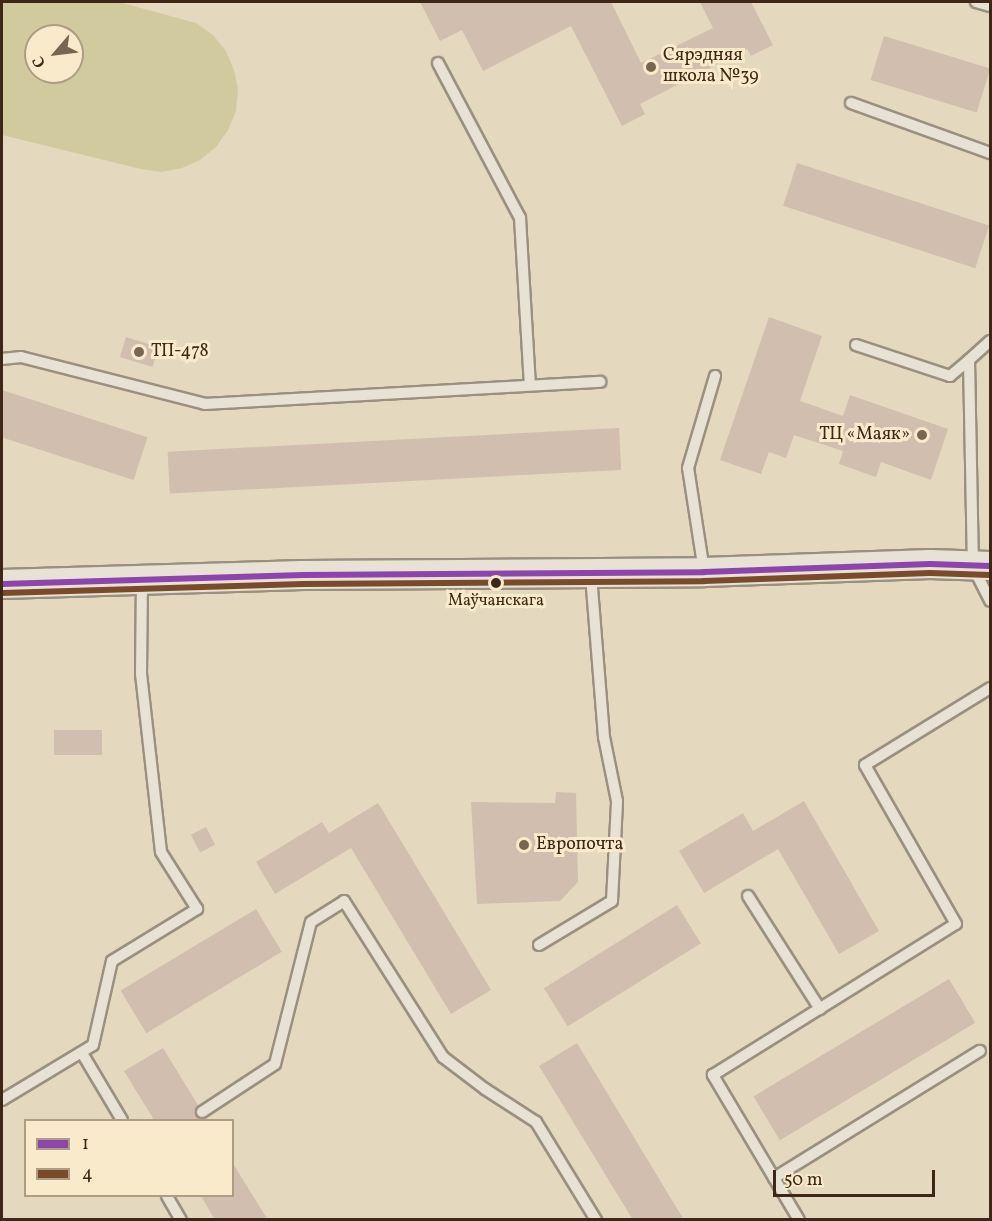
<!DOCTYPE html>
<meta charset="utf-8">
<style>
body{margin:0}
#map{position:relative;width:992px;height:1221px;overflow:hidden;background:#e4d8be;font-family:Vollkorn,serif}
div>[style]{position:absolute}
.green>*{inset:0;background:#d2ca9f}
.building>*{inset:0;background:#d1beaf;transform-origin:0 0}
.roads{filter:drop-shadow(2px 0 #9a9080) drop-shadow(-2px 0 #9a9080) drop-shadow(0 2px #9a9080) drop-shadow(0 -2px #9a9080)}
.service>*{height:10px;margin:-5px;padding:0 5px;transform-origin:5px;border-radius:5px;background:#e8e2d5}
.secondary>*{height:28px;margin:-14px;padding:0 14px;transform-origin:14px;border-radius:14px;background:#e8e2d5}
.bus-1>*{height:6px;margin:-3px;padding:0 3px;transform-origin:3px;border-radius:3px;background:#8e44ad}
.bus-2>*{height:6px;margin:-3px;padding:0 3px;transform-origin:3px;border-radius:3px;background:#7a4b2a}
.dots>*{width:16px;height:16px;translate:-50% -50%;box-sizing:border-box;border:3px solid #f8eaca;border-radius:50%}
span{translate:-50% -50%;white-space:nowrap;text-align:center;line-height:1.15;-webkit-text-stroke:6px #f8eaca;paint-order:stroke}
.bus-label{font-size:16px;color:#3f2718}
.poi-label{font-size:18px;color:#3f2718}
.left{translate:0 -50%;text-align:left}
.right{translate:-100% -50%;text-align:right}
.frame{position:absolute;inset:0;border:3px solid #3f2718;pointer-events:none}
.legend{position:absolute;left:24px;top:1119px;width:210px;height:78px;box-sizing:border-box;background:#f8eaca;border:2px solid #ae9c83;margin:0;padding:8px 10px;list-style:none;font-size:18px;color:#3f2718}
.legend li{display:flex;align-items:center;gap:12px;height:30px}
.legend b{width:30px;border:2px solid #ae9c83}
.north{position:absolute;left:24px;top:24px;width:60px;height:60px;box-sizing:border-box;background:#f8eaca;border:2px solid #ae9c83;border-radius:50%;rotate:242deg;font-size:16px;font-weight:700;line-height:24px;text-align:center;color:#3f2718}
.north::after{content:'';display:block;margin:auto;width:21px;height:27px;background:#796552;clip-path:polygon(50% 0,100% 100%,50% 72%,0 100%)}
.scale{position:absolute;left:773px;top:1170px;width:162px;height:27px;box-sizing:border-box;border:3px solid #3f2718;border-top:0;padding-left:8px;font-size:18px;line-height:21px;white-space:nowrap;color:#3f2718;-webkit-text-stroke:4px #f8eaca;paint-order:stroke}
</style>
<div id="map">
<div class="green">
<i style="clip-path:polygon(evenodd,2px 2px,119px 2px,196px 23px,213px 35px,226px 51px,234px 70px,238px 90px,236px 111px,228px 130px,216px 147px,200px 160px,182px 168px,161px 172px,141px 169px,2px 135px,2px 2px,36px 36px,72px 36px,72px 72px,36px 72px,36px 36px)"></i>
</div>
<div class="building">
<i style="clip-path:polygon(420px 2px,611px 2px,641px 63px,713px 28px,700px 2px,751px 2px,773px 45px,751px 56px,747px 49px,640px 104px,645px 114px,622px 126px,571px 26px,483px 71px,462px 30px,440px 41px)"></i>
<i style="left:884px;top:36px;width:111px;height:46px;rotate:17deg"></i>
<i style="left:797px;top:163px;width:202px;height:45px;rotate:18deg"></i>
<i style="clip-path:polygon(769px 317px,822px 336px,800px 401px,843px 416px,850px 395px,948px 429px,931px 480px,881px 462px,876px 477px,839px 464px,843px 451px,794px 435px,786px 458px,769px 452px,761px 474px,720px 460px)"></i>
<i style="left:126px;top:337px;width:34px;height:21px;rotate:17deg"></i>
<i style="left:2px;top:390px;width:153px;height:45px;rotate:18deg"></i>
<i style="left:619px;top:428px;width:42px;height:452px;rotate:87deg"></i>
<i style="left:54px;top:730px;width:48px;height:25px"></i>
<i style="clip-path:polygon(556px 792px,576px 793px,578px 882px,560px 901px,477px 904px,471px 802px,555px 803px)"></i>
<i style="clip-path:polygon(804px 801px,879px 931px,839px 954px,778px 849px,704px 893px,679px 851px,743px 813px,753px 831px)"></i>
<i style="clip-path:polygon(378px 803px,491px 990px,451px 1014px,351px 848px,275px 894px,256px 862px,322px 822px,329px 833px)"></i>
<i style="left:206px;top:827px;width:20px;height:17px;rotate:63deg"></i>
<i style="left:677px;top:905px;width:45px;height:157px;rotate:58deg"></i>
<i style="left:256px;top:909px;width:50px;height:158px;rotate:59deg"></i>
<i style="left:949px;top:979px;width:51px;height:228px;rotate:59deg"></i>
<i style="clip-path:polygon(577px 1043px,684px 1220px,633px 1220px,539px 1066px)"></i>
<i style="clip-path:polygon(163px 1048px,207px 1120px,154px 1120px,124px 1071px)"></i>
<i style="clip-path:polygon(232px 1162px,268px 1220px,215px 1220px,201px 1196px,232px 1196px)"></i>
</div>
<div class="roads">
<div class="service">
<i style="left:976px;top:2px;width:15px;rotate:16deg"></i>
<i style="left:438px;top:63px;width:175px;rotate:62.1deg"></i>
<i style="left:520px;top:218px;width:167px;rotate:86.6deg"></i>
<i style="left:851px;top:103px;width:148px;rotate:19.8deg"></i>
<i style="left:990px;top:341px;width:28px;rotate:138deg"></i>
<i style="left:969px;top:360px;width:207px;rotate:88.9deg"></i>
<i style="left:973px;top:567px;width:38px;rotate:63deg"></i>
<i style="left:856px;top:345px;width:99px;rotate:18.3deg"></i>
<i style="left:950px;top:376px;width:25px;rotate:-40deg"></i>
<i style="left:2px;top:359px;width:19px;rotate:-6deg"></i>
<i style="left:21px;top:357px;width:190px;rotate:14.3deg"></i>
<i style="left:205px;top:404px;width:396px;rotate:-3.2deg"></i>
<i style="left:704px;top:571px;width:104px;rotate:-98.8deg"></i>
<i style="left:688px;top:468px;width:96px;rotate:-73.6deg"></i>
<i style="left:748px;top:896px;width:134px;rotate:57.5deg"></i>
<i style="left:539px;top:945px;width:85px;rotate:-31.1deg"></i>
<i style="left:612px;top:901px;width:100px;rotate:-87.1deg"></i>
<i style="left:617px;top:801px;width:65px;rotate:-101.5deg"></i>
<i style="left:604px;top:737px;width:163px;rotate:-94.6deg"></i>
<i style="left:82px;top:1053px;width:78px;rotate:59.2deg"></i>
<i style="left:2px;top:1100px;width:106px;rotate:-31.1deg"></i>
<i style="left:93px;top:1045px;width:86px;rotate:-77.3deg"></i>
<i style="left:112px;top:961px;width:100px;rotate:-31.5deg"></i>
<i style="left:197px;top:909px;width:67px;rotate:-122.3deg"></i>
<i style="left:161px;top:852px;width:179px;rotate:-96.4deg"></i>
<i style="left:141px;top:674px;width:92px;rotate:-89.4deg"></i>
<i style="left:202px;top:1112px;width:87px;rotate:-33.3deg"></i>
<i style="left:275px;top:1064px;width:146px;rotate:-75.8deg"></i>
<i style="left:311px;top:922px;width:39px;rotate:-32deg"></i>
<i style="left:344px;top:901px;width:185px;rotate:57.6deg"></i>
<i style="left:443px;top:1057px;width:53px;rotate:37.3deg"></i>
<i style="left:485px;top:1089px;width:61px;rotate:32.9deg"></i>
<i style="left:536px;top:1122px;width:115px;rotate:58.5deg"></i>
<i style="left:774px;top:1178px;width:242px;rotate:-31.7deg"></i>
<i style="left:167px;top:1196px;width:28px;rotate:60deg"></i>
<i style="left:799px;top:1220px;width:169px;rotate:-120.7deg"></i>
<i style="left:713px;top:1075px;width:286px;rotate:-31.9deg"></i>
<i style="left:956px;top:924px;width:183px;rotate:-119.8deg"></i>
<i style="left:865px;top:765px;width:147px;rotate:-31.6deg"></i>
</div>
<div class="secondary">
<i style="left:2px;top:584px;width:301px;rotate:-1.7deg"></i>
<i style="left:303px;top:575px;width:401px;rotate:-0.4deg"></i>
<i style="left:704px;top:572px;width:226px;rotate:-2deg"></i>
<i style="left:930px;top:564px;width:60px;rotate:1.9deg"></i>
</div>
</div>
<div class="bus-1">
<i style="left:2px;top:584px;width:301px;rotate:-1.7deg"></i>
<i style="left:303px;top:575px;width:401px;rotate:-0.4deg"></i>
<i style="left:704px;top:572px;width:226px;rotate:-2deg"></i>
<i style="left:930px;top:564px;width:60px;rotate:1.9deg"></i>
</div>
<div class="bus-2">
<i style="left:2px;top:593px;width:301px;rotate:-1.7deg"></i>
<i style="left:303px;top:584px;width:401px;rotate:-0.4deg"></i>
<i style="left:704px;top:581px;width:226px;rotate:-2deg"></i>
<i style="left:930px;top:573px;width:60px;rotate:1.9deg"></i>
</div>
<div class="dots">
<i style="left:651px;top:67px;background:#796552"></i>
<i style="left:139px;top:352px;background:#796552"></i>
<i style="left:922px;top:435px;background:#796552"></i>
<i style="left:496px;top:583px;background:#3f2718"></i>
<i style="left:524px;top:845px;background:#796552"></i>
</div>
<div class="bus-label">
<span style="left:496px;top:601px">Маўчанскага</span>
</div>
<div class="poi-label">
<span class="left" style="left:663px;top:67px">Сярэдняя<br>школа №39</span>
<span class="left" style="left:151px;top:352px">ТП-478</span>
<span class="right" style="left:910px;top:435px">ТЦ «Маяк»</span>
<span class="left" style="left:536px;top:845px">Европочта</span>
</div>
<div class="frame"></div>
<ul class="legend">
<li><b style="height:8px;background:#8e44ad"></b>1</li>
<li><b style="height:8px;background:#7a4b2a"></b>4</li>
</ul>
<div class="north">С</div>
<div class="scale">50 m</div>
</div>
